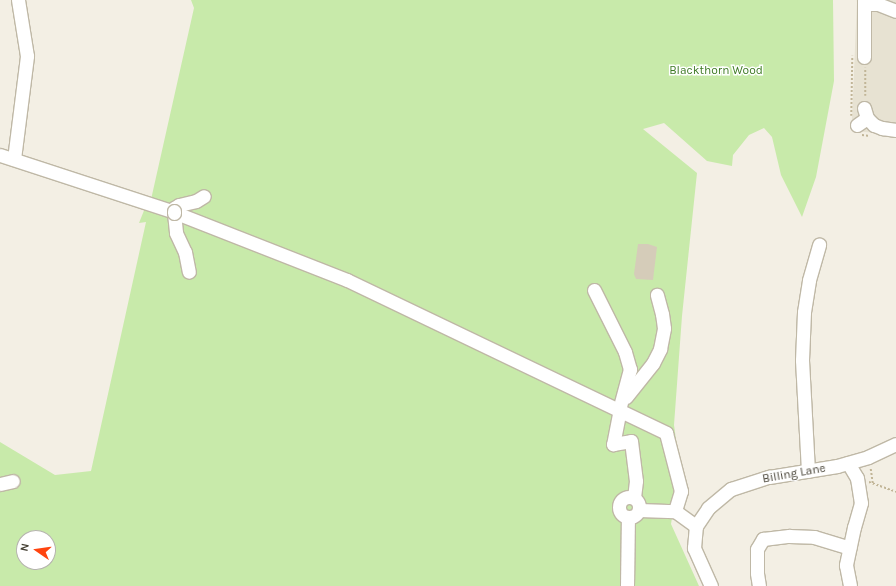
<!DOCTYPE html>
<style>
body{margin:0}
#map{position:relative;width:896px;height:586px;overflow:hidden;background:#f3efe4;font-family:Karla,sans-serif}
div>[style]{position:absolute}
.residential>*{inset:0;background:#e7e2d2}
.green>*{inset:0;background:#c8eaaa}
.building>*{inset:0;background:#d5ccb9}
.path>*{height:1.5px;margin-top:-0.75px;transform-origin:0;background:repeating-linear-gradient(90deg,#c1b597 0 2px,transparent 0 4px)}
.roads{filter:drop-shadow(1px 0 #bfb8a6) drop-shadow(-1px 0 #bfb8a6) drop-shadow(0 1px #bfb8a6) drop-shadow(0 -1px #bfb8a6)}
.minor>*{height:13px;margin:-6.5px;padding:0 6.5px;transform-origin:6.5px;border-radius:6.5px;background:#fff}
.minor>.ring{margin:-6.5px;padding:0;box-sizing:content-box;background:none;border:13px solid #fff;border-radius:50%}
.bridges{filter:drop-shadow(1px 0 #bfb8a6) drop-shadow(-1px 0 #bfb8a6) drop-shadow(0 1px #bfb8a6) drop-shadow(0 -1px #bfb8a6)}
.minor-bridge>*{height:13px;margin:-6.5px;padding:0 6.5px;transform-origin:6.5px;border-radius:6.5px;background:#fff}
span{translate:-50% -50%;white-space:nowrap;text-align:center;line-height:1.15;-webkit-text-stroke:3px #fff;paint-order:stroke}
.park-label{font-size:12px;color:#3e7a24}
.street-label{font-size:12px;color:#454034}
.north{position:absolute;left:16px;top:530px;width:40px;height:40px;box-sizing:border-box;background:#fff;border:1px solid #b5b3ae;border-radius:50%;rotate:283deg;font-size:11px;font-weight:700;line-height:16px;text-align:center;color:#454034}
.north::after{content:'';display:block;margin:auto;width:14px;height:18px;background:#ff440f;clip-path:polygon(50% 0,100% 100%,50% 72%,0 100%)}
</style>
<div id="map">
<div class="residential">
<i style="clip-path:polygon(857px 0,896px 0,896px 134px,864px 132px,855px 128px,852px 119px)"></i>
</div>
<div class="green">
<i style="clip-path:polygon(evenodd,191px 0,833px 0,834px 81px,816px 177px,802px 217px,781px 175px,772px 137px,764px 128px,749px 135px,733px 155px,732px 166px,707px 161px,664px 123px,643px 129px,697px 173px,682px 316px,674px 425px,680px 469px,671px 524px,699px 586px,0 586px,0 442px,55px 475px,91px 471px,146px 222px,139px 223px,147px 203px,150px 204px,194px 8px,191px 0,24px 538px,48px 538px,48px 562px,24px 562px,24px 538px)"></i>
</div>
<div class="building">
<i style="clip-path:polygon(638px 244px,648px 244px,657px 247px,653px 280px,636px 279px,634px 274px)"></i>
</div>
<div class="path">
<i style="left:865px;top:96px;width:28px;rotate:-90deg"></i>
<i style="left:851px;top:116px;width:60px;rotate:-89deg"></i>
<i style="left:862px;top:135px;width:8px;rotate:7deg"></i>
<i style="left:871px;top:469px;width:15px;rotate:82deg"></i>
<i style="left:869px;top:482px;width:29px;rotate:20deg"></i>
</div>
<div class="roads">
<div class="minor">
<i style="left:864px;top:4px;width:14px"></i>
<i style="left:878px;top:4px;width:19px;rotate:21deg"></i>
<i style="left:864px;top:57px;width:57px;rotate:-90deg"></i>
<i style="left:864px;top:108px;width:10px;rotate:73deg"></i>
<i style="left:867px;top:118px;width:10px;rotate:45deg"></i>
<i style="left:874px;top:125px;width:9px;rotate:21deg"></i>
<i style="left:882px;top:128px;width:14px;rotate:8deg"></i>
<i style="left:857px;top:125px;width:12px;rotate:-35deg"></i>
<i style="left:0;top:155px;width:180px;rotate:18.1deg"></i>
<i style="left:171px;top:211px;width:189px;rotate:21.4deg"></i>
<i style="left:347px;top:280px;width:354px;rotate:25.6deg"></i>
<i style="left:666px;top:433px;width:60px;rotate:75.5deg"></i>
<i style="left:681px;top:491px;width:21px;rotate:107deg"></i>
<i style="left:14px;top:159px;width:104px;rotate:-82.8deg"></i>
<i style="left:27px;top:56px;width:57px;rotate:-99.1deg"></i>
<i style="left:174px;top:211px;width:3px;rotate:-90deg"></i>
<i style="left:174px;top:208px;width:6px;rotate:-31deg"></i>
<i style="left:179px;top:205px;width:17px;rotate:-13deg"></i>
<i style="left:196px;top:201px;width:9px;rotate:-32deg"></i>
<i style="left:174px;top:213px;width:20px;rotate:84deg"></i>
<i style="left:176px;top:233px;width:21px;rotate:65deg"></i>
<i style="left:185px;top:252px;width:20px;rotate:79deg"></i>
<i style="left:594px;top:290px;width:69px;rotate:63.4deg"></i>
<i style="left:625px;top:352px;width:18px;rotate:74deg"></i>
<i style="left:630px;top:369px;width:39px;rotate:105deg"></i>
<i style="left:626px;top:397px;width:43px;rotate:-51.5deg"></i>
<i style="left:653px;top:363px;width:16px;rotate:-63deg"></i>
<i style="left:660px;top:349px;width:21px;rotate:-79deg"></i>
<i style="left:664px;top:328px;width:14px;rotate:-98deg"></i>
<i style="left:662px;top:314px;width:20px;rotate:-105deg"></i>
<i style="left:619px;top:414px;width:31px;rotate:101deg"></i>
<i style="left:613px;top:444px;width:18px;rotate:-9deg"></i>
<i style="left:631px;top:441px;width:40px;rotate:82.9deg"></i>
<i style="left:636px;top:481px;width:16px;rotate:97deg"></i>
<i style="left:848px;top:463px;width:17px;rotate:59deg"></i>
<i style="left:857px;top:478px;width:25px;rotate:81deg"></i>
<i style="left:861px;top:503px;width:25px;rotate:106deg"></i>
<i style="left:854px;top:527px;width:39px;rotate:102deg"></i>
<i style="left:846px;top:565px;width:21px;rotate:79deg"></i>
<i style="left:808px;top:471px;width:111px;rotate:-93.1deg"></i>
<i style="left:802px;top:360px;width:48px;rotate:-87.6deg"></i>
<i style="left:804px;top:312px;width:32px;rotate:-81deg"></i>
<i style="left:809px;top:280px;width:37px;rotate:-74deg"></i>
<i style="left:0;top:484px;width:13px;rotate:-13deg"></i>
<i class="ring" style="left:619px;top:497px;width:7px;height:7px"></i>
<i style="left:639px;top:510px;width:36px;rotate:2deg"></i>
<i style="left:675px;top:511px;width:26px;rotate:36deg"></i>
<i style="left:627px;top:586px;width:69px;rotate:-89.2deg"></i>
<i style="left:711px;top:586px;width:42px;rotate:-114.1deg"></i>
<i style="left:694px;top:548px;width:22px;rotate:-85deg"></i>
<i style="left:696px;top:526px;width:22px;rotate:-56deg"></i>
<i style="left:708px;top:508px;width:30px;rotate:-40deg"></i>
<i style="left:731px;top:489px;width:40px;rotate:-18deg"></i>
<i style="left:769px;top:477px;width:69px;rotate:-9.2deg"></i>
<i style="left:837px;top:466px;width:32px;rotate:-16deg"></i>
<i style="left:868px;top:457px;width:31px;rotate:-25deg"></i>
<i style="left:759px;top:586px;width:13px;rotate:-99deg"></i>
<i style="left:757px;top:573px;width:24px;rotate:-90deg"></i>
<i style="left:757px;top:549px;width:12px;rotate:-59deg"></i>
<i style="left:763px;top:539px;width:26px;rotate:-7deg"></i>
<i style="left:789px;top:536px;width:25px;rotate:2deg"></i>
<i style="left:814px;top:537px;width:37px;rotate:17deg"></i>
</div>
</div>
<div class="bridges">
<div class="minor-bridge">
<i style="left:174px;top:211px;width:2px;rotate:90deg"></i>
</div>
</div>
<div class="park-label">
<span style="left:716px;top:71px">Blackthorn Wood</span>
</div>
<div class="street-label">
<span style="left:794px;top:474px;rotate:-10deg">Billing Lane</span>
</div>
<div class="north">N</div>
</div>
